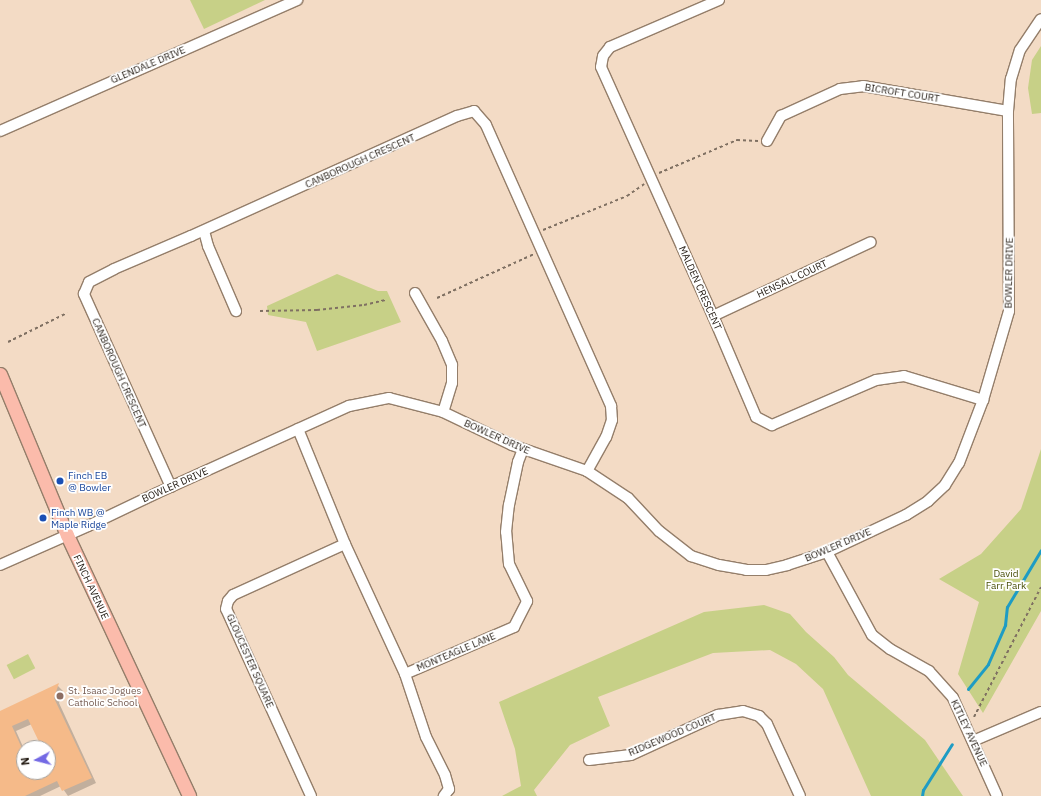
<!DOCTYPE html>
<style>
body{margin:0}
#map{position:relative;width:1041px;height:796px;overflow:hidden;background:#f3dbc5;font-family:"IBM Plex Sans",sans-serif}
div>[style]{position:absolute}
.green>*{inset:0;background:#c7d087;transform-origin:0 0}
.shadow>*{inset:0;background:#0003}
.stream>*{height:3px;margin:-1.5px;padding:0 1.5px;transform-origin:1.5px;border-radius:1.5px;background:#1e9cc4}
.building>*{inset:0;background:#f5ba89}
.path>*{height:2px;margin-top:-1px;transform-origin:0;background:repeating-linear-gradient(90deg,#7f7062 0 3px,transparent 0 6px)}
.roads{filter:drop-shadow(1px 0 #947e6a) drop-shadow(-1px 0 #947e6a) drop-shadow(0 1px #947e6a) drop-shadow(0 -1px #947e6a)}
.minor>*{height:10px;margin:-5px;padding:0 5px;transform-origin:5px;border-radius:5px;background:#fff}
.major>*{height:13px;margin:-6.5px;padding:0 6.5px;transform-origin:6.5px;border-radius:6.5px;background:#fbbbab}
.dots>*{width:11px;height:11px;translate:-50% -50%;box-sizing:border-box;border:2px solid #fff;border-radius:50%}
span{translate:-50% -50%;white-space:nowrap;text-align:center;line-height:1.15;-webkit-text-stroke:3.5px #fff;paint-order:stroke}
.street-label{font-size:10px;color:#201810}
.transit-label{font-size:10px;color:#164399}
.left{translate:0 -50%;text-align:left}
.park-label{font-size:10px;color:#494f08}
.education-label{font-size:10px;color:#785e54}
.north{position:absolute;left:16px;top:740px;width:40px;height:40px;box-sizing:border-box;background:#fff;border:1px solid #a6a39f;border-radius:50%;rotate:263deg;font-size:11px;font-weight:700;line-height:16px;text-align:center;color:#201810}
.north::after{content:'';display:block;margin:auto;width:14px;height:18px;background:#7369e4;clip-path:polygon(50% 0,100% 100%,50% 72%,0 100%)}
</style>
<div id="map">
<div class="green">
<i style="clip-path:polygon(190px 0,265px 0,204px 29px)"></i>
<i style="clip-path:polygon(1041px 46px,1041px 113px,1032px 114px,1028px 88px,1032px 60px)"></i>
<i style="clip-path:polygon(337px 274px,378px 291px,387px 291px,401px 322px,317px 351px,306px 322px,268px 315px,267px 306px)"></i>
<i style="clip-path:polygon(1041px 449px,1041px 611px,983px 713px,958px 674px,979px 602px,939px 579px,981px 554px,1021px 509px)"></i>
<i style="clip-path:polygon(764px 605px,790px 614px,806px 632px,834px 657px,848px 675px,925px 740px,963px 796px,871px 796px,823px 689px,796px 664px,770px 650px,713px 653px,598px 697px,610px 726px,570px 745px,534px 790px,537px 796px,502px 796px,521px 786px,515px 749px,499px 702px,704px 612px)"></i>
<i style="left:28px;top:654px;width:16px;height:24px;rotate:63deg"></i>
</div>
<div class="shadow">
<i style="clip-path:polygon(evenodd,55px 686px,58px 686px,63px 691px,59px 703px,96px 783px,68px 796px,61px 786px,40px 796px,0 796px,0 712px,55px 686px,32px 724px,42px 746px,39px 748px,48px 748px,48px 772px,24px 772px,24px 749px,16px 731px,32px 724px)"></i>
</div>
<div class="stream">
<i style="left:968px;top:689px;width:32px;rotate:-51deg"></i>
<i style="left:988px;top:664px;width:43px;rotate:-66.4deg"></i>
<i style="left:1005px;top:625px;width:18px;rotate:-84deg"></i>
<i style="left:1007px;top:607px;width:66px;rotate:-59.2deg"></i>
<i style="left:922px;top:796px;width:6px;rotate:-81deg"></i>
<i style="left:923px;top:790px;width:54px;rotate:-57.8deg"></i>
</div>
<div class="building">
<i style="clip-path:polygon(evenodd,59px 683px,54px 698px,92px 778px,62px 791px,57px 781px,25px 796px,0 796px,0 711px,59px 683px,28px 719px,42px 748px,48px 748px,48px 772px,24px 772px,24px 753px,12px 726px,28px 719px)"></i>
</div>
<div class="path">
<i style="left:659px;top:173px;width:85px;rotate:-22.9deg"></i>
<i style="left:737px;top:140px;width:21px;rotate:3deg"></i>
<i style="left:543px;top:230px;width:91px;rotate:-22deg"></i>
<i style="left:627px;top:196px;width:21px;rotate:-35deg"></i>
<i style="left:437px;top:298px;width:107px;rotate:-24.4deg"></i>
<i style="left:260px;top:311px;width:57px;rotate:-1deg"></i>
<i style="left:317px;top:310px;width:47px;rotate:-6.1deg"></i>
<i style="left:364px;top:305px;width:23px;rotate:-13deg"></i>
<i style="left:8px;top:342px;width:66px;rotate:-26.2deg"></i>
<i style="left:974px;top:717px;width:146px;rotate:-62.7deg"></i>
</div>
<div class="roads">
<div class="minor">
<i style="left:719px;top:0;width:119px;rotate:156.7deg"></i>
<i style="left:610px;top:47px;width:11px;rotate:128deg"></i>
<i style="left:603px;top:56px;width:11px;rotate:100deg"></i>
<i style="left:601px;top:67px;width:273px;rotate:65.8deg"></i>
<i style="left:713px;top:316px;width:110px;rotate:66.9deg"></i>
<i style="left:756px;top:417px;width:18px;rotate:27deg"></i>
<i style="left:772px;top:425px;width:113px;rotate:-23.4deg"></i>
<i style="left:876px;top:380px;width:28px;rotate:-8deg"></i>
<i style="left:904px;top:376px;width:83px;rotate:16.9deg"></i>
<i style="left:0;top:131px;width:325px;rotate:-23.8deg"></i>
<i style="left:767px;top:141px;width:29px;rotate:-61deg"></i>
<i style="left:781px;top:116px;width:65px;rotate:-24.6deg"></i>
<i style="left:840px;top:89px;width:23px;rotate:-7deg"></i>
<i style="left:863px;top:86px;width:147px;rotate:9.8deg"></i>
<i style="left:204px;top:231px;width:16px;rotate:75deg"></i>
<i style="left:208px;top:246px;width:71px;rotate:66.7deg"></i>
<i style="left:415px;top:293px;width:55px;rotate:60.6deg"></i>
<i style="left:442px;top:341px;width:26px;rotate:67deg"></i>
<i style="left:452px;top:365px;width:18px;rotate:90deg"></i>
<i style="left:452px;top:383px;width:30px;rotate:107deg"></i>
<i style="left:713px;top:316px;width:174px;rotate:-25.1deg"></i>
<i style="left:298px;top:429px;width:124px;rotate:67.8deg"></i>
<i style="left:345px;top:544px;width:143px;rotate:65.2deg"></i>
<i style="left:405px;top:674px;width:66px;rotate:71.6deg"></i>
<i style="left:426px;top:737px;width:42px;rotate:63.4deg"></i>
<i style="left:445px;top:775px;width:15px;rotate:74deg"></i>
<i style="left:449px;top:789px;width:9px;rotate:126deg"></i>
<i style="left:171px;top:487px;width:212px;rotate:-114.3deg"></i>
<i style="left:84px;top:294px;width:13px;rotate:-67deg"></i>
<i style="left:89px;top:282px;width:28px;rotate:-27deg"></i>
<i style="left:114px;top:269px;width:84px;rotate:-23.2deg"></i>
<i style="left:191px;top:236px;width:292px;rotate:-24.3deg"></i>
<i style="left:457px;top:116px;width:18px;rotate:-16deg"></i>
<i style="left:474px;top:111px;width:18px;rotate:49deg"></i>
<i style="left:486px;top:125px;width:308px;rotate:66deg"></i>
<i style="left:611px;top:406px;width:14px;rotate:86deg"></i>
<i style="left:612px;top:420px;width:18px;rotate:109deg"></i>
<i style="left:606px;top:437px;width:39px;rotate:119deg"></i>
<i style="left:827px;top:552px;width:94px;rotate:61.5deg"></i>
<i style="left:872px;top:635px;width:23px;rotate:38deg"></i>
<i style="left:890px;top:649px;width:45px;rotate:29.4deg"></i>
<i style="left:929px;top:671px;width:36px;rotate:48deg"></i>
<i style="left:953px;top:698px;width:107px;rotate:65.8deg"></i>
<i style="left:0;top:565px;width:96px;rotate:-23.9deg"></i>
<i style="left:88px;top:526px;width:76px;rotate:-25.6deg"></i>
<i style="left:157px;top:493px;width:211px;rotate:-24.4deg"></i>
<i style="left:349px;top:406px;width:41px;rotate:-11.3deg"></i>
<i style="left:389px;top:398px;width:56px;rotate:14.5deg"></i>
<i style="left:443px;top:412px;width:76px;rotate:25.6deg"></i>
<i style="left:512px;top:445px;width:79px;rotate:19.1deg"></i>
<i style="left:587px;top:471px;width:49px;rotate:33.4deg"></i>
<i style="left:628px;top:498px;width:45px;rotate:46.8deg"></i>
<i style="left:659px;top:531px;width:41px;rotate:38deg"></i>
<i style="left:691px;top:556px;width:29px;rotate:18deg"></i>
<i style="left:719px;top:565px;width:27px;rotate:10deg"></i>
<i style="left:746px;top:570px;width:20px"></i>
<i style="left:766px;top:570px;width:22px;rotate:-13deg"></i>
<i style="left:787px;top:565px;width:42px;rotate:-18deg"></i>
<i style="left:827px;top:552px;width:87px;rotate:-25.1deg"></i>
<i style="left:906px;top:515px;width:26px;rotate:-32deg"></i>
<i style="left:928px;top:501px;width:23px;rotate:-43deg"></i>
<i style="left:945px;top:485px;width:26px;rotate:-58deg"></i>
<i style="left:959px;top:463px;width:67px;rotate:-69.1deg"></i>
<i style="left:983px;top:400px;width:93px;rotate:-73.7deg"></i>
<i style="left:1009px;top:311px;width:200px;rotate:-90.3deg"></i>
<i style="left:1008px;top:111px;width:32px;rotate:-85deg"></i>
<i style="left:1011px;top:79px;width:30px;rotate:-73deg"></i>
<i style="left:1020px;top:50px;width:37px;rotate:-56deg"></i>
<i style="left:405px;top:674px;width:119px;rotate:-23.3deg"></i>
<i style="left:514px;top:627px;width:29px;rotate:-63deg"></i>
<i style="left:527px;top:601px;width:41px;rotate:-115.9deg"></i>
<i style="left:509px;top:564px;width:32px;rotate:-95deg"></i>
<i style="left:506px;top:532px;width:27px;rotate:-84deg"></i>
<i style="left:509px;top:505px;width:44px;rotate:-78.2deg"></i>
<i style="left:518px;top:462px;width:14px;rotate:-69deg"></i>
<i style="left:973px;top:741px;width:74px;rotate:-23.1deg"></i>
<i style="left:589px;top:760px;width:42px;rotate:-6.8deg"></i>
<i style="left:631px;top:755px;width:96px;rotate:-24.7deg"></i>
<i style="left:718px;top:715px;width:25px;rotate:-9deg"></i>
<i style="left:743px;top:711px;width:17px;rotate:17deg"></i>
<i style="left:759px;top:716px;width:11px;rotate:45deg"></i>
<i style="left:767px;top:724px;width:79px;rotate:65.4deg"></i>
<i style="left:311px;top:796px;width:205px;rotate:-114.4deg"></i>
<i style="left:226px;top:609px;width:8px;rotate:-76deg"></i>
<i style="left:228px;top:601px;width:8px;rotate:-50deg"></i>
<i style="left:233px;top:595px;width:123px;rotate:-24.5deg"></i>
</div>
<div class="major">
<i style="left:0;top:374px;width:174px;rotate:67.4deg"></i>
<i style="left:67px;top:535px;width:288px;rotate:64.9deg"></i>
</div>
</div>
<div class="dots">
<i style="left:60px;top:481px;background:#1a4fb4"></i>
<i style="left:43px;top:518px;background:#1a4fb4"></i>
<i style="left:60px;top:696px;background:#8d6e63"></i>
</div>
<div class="street-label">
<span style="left:148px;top:65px;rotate:-23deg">GLENDALE DRIVE</span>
<span style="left:902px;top:93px;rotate:9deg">BICROFT COURT</span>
<span style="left:360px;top:161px;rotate:-24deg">CANBOROUGH CRESCENT</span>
<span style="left:1009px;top:273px;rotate:-89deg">BOWLER DRIVE</span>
<span style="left:792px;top:279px;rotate:-25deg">HENSALL COURT</span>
<span style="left:700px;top:288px;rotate:66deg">MALDEN CRESCENT</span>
<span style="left:119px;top:373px;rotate:66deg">CANBOROUGH CRESCENT</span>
<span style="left:497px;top:437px;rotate:24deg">BOWLER DRIVE</span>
<span style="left:175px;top:485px;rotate:-24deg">BOWLER DRIVE</span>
<span style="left:838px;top:545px;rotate:-23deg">BOWLER DRIVE</span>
<span style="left:91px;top:587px;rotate:65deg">FINCH AVENUE</span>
<span style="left:456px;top:652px;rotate:-23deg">MONTEAGLE LANE</span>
<span style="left:250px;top:661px;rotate:66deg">GLOUCESTER SQUARE</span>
<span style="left:969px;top:733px;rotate:65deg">KITLEY AVENUE</span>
<span style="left:672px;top:735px;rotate:-23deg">RIDGEWOOD COURT</span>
</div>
<div class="transit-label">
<span class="left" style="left:68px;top:481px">Finch EB<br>@ Bowler</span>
<span class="left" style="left:51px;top:518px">Finch WB @<br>Maple Ridge</span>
</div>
<div class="park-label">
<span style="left:1006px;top:579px">David<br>Farr Park</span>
</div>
<div class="education-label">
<span class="left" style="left:68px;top:696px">St. Isaac Jogues<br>Catholic School</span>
</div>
<div class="north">N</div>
</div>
